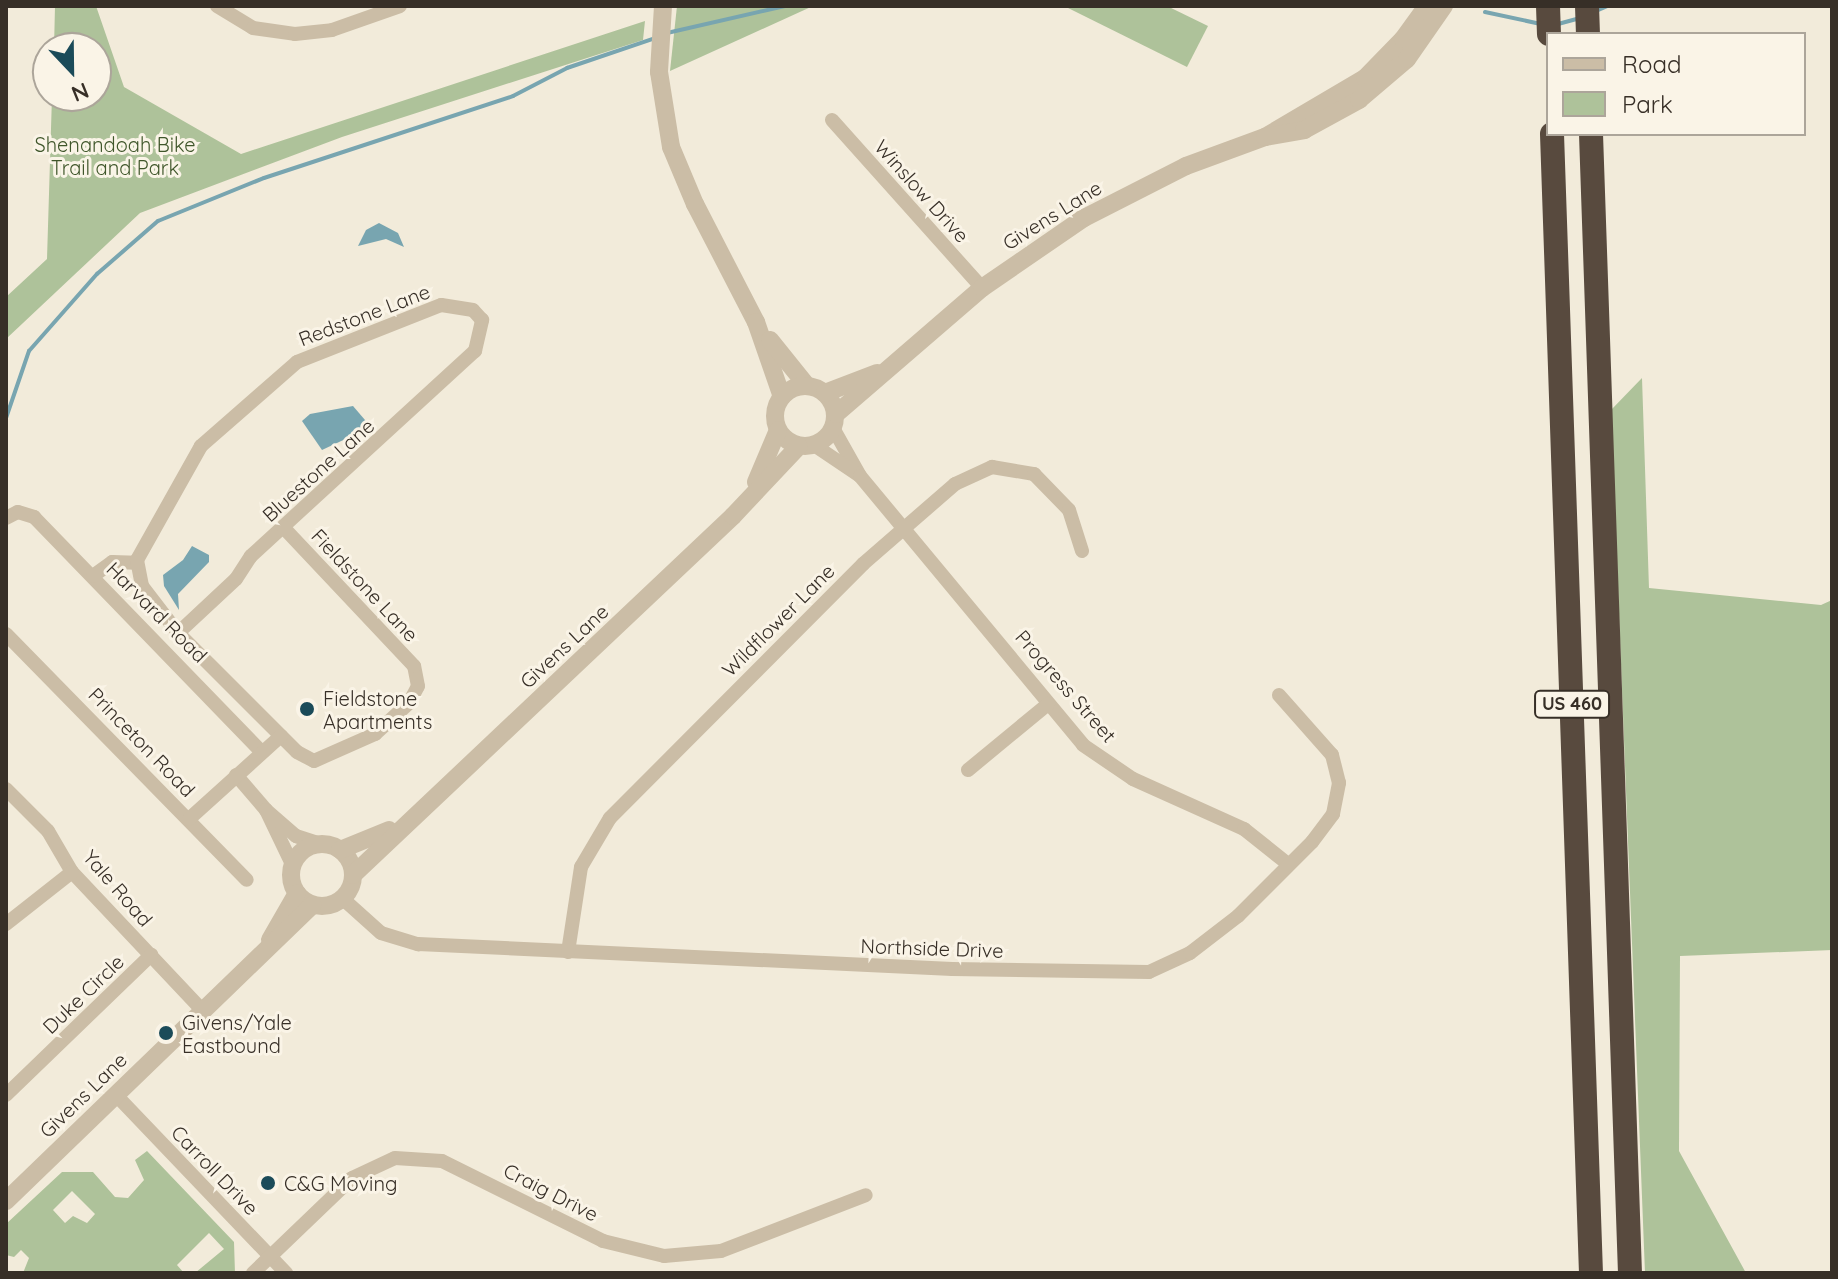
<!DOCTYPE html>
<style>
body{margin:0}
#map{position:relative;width:1838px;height:1279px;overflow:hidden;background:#f2ebda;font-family:Quicksand,sans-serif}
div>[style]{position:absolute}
.green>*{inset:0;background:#aec29a}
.water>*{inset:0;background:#78a5b0}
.stream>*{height:4px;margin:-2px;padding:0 2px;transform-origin:2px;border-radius:2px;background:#78a5b0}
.minor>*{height:14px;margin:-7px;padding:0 7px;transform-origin:7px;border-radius:7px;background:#cbbda6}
.tertiary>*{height:18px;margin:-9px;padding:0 9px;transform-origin:9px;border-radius:9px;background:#cbbda6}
.tertiary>.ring{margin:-9px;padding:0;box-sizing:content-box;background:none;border:18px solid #cbbda6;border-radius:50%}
.motorway>*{height:24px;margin:-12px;padding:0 12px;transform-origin:12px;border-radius:12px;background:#584a3e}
.dots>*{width:22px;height:22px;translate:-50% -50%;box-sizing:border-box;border:4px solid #faf4e7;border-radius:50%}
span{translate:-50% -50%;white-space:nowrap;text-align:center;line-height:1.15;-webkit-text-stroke:6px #faf4e7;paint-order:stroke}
.shield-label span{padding:2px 6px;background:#faf4e7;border:2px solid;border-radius:6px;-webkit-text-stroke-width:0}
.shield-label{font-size:18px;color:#372f27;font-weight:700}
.park-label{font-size:20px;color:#3f562a}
.street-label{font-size:20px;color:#372f27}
.poi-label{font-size:20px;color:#372f27}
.left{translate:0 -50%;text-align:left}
.frame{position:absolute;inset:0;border:8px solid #372f27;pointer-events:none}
.legend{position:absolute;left:1546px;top:32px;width:260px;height:104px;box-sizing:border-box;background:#faf4e7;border:2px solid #aca59a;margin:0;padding:10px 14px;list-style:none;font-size:24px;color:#372f27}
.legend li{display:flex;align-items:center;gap:16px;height:40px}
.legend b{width:40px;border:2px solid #aca59a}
.north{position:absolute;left:32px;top:32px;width:80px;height:80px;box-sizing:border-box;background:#faf4e7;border:2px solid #aca59a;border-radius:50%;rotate:158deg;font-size:22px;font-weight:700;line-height:32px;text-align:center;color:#372f27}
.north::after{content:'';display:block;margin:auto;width:28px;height:36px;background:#1b4b59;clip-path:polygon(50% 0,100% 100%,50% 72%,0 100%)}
</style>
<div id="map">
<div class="green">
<i style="clip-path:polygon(55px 6px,96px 6px,124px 87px,241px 154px,645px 21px,643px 40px,342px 137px,140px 213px,6px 339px,6px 297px,47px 259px,52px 96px,96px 96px,96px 48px,54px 48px)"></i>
<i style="clip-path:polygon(677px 6px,813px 6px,670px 71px)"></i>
<i style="clip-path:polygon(1064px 6px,1167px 6px,1208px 26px,1187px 67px)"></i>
<i style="clip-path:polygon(1642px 378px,1649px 588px,1821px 605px,1832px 600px,1832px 950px,1680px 956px,1679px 1151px,1746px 1273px,1645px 1273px,1611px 410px)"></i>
<i style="clip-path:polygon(evenodd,147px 1151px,234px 1242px,235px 1273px,195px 1273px,224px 1249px,209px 1233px,177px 1265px,184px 1273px,23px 1273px,29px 1258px,21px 1250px,14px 1257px,6px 1255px,6px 1224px,62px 1172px,93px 1172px,115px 1197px,128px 1198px,144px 1180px,135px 1160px,147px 1151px,72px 1191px,95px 1214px,87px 1223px,73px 1216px,65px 1223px,53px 1210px,72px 1191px)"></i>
</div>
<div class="water">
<i style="clip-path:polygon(379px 223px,398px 233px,404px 247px,386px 239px,358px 246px,366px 230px)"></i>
<i style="clip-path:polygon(353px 406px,371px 427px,322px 450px,302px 421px,310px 414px)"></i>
<i style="clip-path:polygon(192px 546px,209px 555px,209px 562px,178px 594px,179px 610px,164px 586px,163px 575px,183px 560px)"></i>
</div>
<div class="stream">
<i style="left:1596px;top:11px;width:12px;rotate:-24deg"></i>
<i style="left:1485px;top:12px;width:57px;rotate:12.1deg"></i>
<i style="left:1558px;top:24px;width:23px;rotate:-15deg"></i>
<i style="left:667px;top:33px;width:121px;rotate:-12.9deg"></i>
<i style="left:6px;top:418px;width:71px;rotate:-71.1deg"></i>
<i style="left:29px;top:351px;width:103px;rotate:-48.6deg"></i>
<i style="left:97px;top:274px;width:81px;rotate:-41deg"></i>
<i style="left:158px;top:221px;width:114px;rotate:-22.1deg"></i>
<i style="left:264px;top:178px;width:262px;rotate:-18.2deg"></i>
<i style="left:513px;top:96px;width:61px;rotate:-27.4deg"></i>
<i style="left:567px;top:68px;width:93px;rotate:-18.8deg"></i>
</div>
<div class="minor">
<i style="left:217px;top:6px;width:42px;rotate:31.4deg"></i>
<i style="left:253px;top:28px;width:42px;rotate:8.1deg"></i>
<i style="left:295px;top:34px;width:37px;rotate:-6deg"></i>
<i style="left:332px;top:30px;width:72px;rotate:-19.4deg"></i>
<i style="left:832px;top:120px;width:225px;rotate:48.2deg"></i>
<i style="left:833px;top:428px;width:55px;rotate:60.6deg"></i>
<i style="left:814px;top:445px;width:55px;rotate:34deg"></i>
<i style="left:860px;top:476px;width:349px;rotate:50.3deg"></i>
<i style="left:1083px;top:745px;width:60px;rotate:34.2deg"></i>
<i style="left:1133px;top:779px;width:122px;rotate:24.2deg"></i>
<i style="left:1244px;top:829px;width:56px;rotate:38.5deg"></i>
<i style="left:6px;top:518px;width:13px;rotate:-27deg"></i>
<i style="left:18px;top:512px;width:17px;rotate:17deg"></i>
<i style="left:34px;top:517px;width:327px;rotate:45.9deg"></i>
<i style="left:93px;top:576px;width:24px;rotate:-36deg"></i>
<i style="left:112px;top:562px;width:24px;rotate:2deg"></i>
<i style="left:178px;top:633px;width:79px;rotate:-43deg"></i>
<i style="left:236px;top:579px;width:27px;rotate:-57deg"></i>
<i style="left:251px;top:556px;width:304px;rotate:-42.5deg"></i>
<i style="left:475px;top:351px;width:32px;rotate:-77deg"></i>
<i style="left:482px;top:320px;width:13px;rotate:-132deg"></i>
<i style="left:473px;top:310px;width:32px;rotate:-171deg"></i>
<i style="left:441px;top:305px;width:155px;rotate:158.4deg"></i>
<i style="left:297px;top:362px;width:128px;rotate:138.8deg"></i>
<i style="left:201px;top:446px;width:131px;rotate:119.3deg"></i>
<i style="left:137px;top:560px;width:26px;rotate:79deg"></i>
<i style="left:142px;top:586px;width:59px;rotate:52.5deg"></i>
<i style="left:178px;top:633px;width:168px;rotate:45deg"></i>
<i style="left:297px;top:752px;width:19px;rotate:28deg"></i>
<i style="left:314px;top:761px;width:67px;rotate:-23.9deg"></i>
<i style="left:375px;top:734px;width:46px;rotate:-42.4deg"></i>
<i style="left:409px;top:703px;width:19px;rotate:-62deg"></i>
<i style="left:418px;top:686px;width:20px;rotate:-101deg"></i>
<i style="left:414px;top:666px;width:190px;rotate:-133.3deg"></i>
<i style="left:6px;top:634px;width:344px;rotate:45.6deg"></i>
<i style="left:968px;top:770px;width:104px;rotate:-39.5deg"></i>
<i style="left:236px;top:775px;width:46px;rotate:49.4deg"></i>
<i style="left:266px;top:810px;width:62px;rotate:64.3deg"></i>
<i style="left:6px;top:789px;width:59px;rotate:45deg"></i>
<i style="left:48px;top:831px;width:48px;rotate:59.7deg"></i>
<i style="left:72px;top:872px;width:191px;rotate:46.7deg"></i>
<i style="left:266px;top:810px;width:40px;rotate:41deg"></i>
<i style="left:296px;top:836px;width:25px;rotate:18deg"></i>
<i style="left:189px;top:819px;width:124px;rotate:-42.1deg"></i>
<i style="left:342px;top:898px;width:52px;rotate:41.9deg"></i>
<i style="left:381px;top:933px;width:39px;rotate:17deg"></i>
<i style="left:418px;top:944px;width:535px;rotate:2.68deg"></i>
<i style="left:952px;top:969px;width:197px;rotate:0.9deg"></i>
<i style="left:1149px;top:972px;width:45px;rotate:-24.9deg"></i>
<i style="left:1190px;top:953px;width:61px;rotate:-37.6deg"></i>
<i style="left:1238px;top:916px;width:105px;rotate:-45deg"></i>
<i style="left:1312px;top:842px;width:35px;rotate:-53deg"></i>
<i style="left:1333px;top:814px;width:32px;rotate:-79deg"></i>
<i style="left:1339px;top:783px;width:29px;rotate:-104deg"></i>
<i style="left:1332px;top:755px;width:80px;rotate:-131.5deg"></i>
<i style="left:6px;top:924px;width:84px;rotate:-38.2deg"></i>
<i style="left:568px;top:952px;width:86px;rotate:-81.3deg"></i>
<i style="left:581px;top:867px;width:57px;rotate:-59.4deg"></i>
<i style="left:610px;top:818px;width:359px;rotate:-45.1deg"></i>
<i style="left:863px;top:564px;width:122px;rotate:-41deg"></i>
<i style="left:955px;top:484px;width:41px;rotate:-24.7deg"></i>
<i style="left:992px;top:467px;width:43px;rotate:9.5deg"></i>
<i style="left:1034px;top:474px;width:50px;rotate:45.8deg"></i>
<i style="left:1069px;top:510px;width:43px;rotate:72.4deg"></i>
<i style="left:115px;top:1094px;width:248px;rotate:46.3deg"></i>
<i style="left:6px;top:1095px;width:202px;rotate:-44deg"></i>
<i style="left:253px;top:1273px;width:137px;rotate:-43.8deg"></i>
<i style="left:352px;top:1178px;width:47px;rotate:-24.9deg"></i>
<i style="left:395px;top:1158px;width:47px;rotate:3.7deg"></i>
<i style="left:442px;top:1161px;width:180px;rotate:26.4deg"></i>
<i style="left:603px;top:1241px;width:63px;rotate:13.8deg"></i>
<i style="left:664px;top:1256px;width:57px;rotate:-5deg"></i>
<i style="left:721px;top:1251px;width:155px;rotate:-21.1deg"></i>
</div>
<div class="tertiary">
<i style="left:663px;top:6px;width:66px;rotate:93.5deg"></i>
<i style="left:659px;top:72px;width:76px;rotate:80.9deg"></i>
<i style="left:671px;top:147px;width:62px;rotate:67.2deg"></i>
<i style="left:695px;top:204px;width:133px;rotate:62.7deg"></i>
<i style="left:756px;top:322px;width:79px;rotate:70.9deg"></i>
<i style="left:1265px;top:137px;width:116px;rotate:-30.5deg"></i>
<i style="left:1365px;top:78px;width:54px;rotate:-45.7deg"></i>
<i style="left:1403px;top:39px;width:41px;rotate:-54deg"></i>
<i style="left:770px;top:340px;width:59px;rotate:51.2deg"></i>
<i class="ring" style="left:775px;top:386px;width:42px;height:42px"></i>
<i style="left:825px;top:393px;width:56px;rotate:-21deg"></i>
<i style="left:836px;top:414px;width:193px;rotate:-40.8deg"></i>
<i style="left:982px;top:288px;width:124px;rotate:-34.5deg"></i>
<i style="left:1084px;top:218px;width:114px;rotate:-27deg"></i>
<i style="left:1186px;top:166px;width:84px;rotate:-20.2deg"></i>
<i style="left:1265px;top:137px;width:40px;rotate:-10deg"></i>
<i style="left:1304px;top:130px;width:63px;rotate:-28.6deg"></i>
<i style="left:1359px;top:100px;width:63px;rotate:-40.5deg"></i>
<i style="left:1407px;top:59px;width:65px;rotate:-55.1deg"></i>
<i style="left:756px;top:482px;width:56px;rotate:-67.1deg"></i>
<i class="ring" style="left:291px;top:844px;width:44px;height:44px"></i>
<i style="left:340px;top:850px;width:53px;rotate:-22.2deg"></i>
<i style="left:353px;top:875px;width:523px;rotate:-43.37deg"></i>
<i style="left:733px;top:516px;width:96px;rotate:-46.7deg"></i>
<i style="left:270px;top:940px;width:54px;rotate:-60.1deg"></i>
<i style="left:6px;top:1201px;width:426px;rotate:-44deg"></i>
</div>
<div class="motorway">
<i style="left:1548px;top:6px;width:28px;rotate:88deg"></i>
<i style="left:1587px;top:6px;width:28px;rotate:88deg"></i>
<i style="left:1552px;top:134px;width:1140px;rotate:88.04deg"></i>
<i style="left:1591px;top:134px;width:1140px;rotate:88.04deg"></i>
</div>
<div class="dots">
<i style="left:307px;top:709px;background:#1b4b59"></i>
<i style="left:166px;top:1033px;background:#1b4b59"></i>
<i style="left:268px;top:1183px;background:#1b4b59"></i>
</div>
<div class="shield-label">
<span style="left:1572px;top:704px">US 460</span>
</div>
<div class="park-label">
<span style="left:115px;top:156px">Shenandoah Bike<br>Trail and Park</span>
</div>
<div class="street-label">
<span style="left:922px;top:191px;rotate:48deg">Winslow Drive</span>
<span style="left:1052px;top:215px;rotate:-32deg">Givens Lane</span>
<span style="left:364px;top:315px;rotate:-21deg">Redstone Lane</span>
<span style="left:318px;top:470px;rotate:-42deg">Bluestone Lane</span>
<span style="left:365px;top:585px;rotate:47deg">Fieldstone Lane</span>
<span style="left:157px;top:612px;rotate:45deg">Harvard Road</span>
<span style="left:778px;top:620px;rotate:-45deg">Wildflower Lane</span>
<span style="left:564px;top:646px;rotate:-43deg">Givens Lane</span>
<span style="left:1066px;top:686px;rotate:49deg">Progress Street</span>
<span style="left:142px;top:742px;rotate:46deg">Princeton Road</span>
<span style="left:118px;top:888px;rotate:49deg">Yale Road</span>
<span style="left:932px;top:948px;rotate:2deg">Northside Drive</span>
<span style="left:83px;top:994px;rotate:-44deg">Duke Circle</span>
<span style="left:83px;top:1095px;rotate:-44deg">Givens Lane</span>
<span style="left:215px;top:1170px;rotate:46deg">Carroll Drive</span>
<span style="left:551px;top:1192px;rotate:27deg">Craig Drive</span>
</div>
<div class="poi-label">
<span class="left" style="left:323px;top:710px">Fieldstone<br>Apartments</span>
<span class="left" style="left:182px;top:1034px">Givens/Yale<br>Eastbound</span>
<span class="left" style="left:284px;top:1183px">C&amp;G Moving</span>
</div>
<div class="frame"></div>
<ul class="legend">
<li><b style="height:10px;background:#cbbda6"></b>Road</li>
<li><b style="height:22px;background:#aec29a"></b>Park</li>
</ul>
<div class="north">N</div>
</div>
